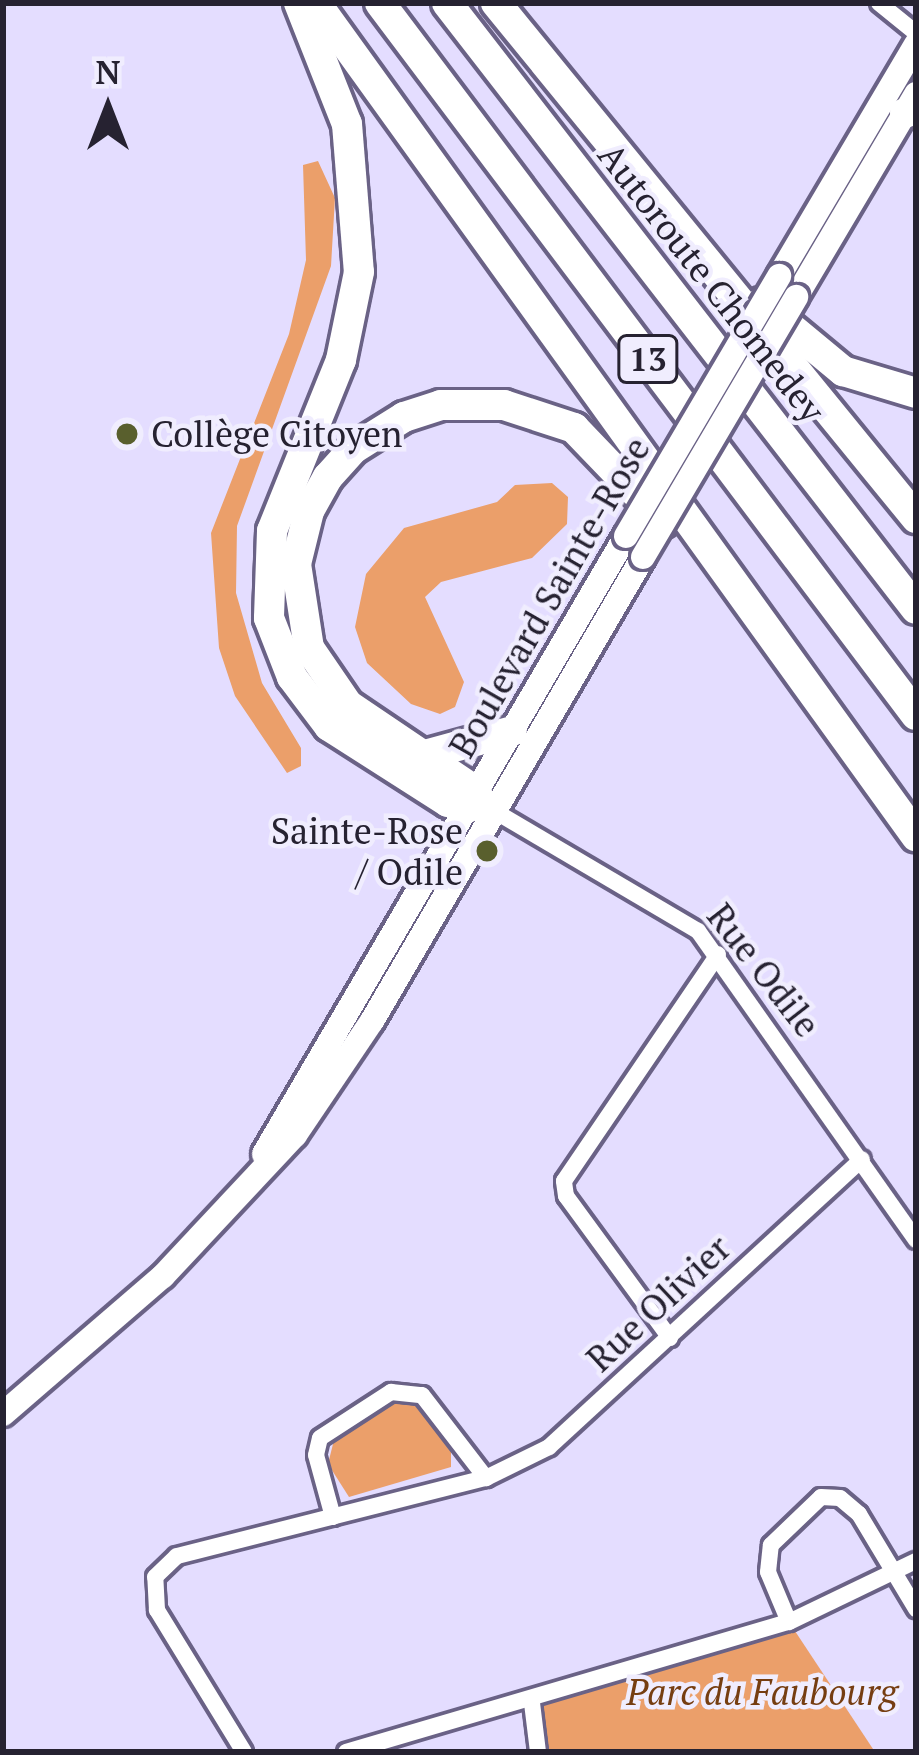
<!DOCTYPE html>
<meta charset="utf-8">
<style>
body{margin:0}
#map{position:relative;width:919px;height:1755px;overflow:hidden;background:#e4ddff;font-family:"PT Serif",serif}
div>[style]{position:absolute}
.green>*{inset:0;background:#eb9f6a}
.roads{filter:drop-shadow(3px 0 #6a6286) drop-shadow(-3px 0 #6a6286) drop-shadow(0 3px #6a6286) drop-shadow(0 -3px #6a6286)}
.street>*{height:16px;margin:-8px;padding:0 8px;transform-origin:8px;border-radius:8px;background:#fff}
.secondary>*{height:24px;margin:-12px;padding:0 12px;transform-origin:12px;border-radius:12px;background:#fff}
.highway>*{height:30px;margin:-15px;padding:0 15px;transform-origin:15px;border-radius:15px;background:#fff}
.bridges{filter:drop-shadow(3px 0 #6a6286) drop-shadow(-3px 0 #6a6286) drop-shadow(0 3px #6a6286) drop-shadow(0 -3px #6a6286)}
.secondary-bridge>*{height:24px;margin:-12px;padding:0 12px;transform-origin:12px;border-radius:12px;background:#fff}
.dots>*{width:33px;height:33px;translate:-50% -50%;box-sizing:border-box;border:6px solid #f0edfe;border-radius:50%}
span{translate:-50% -50%;white-space:nowrap;text-align:center;line-height:1.15;-webkit-text-stroke:9px #f0edfe;paint-order:stroke}
.shield-label span{padding:3px 9px;background:#f0edfe;border:3px solid;border-radius:9px;-webkit-text-stroke-width:0}
.shield-label{font-size:33px;color:#262231;font-weight:700}
.street-label{font-size:36px;color:#262231}
.poi-label{font-size:36px;color:#262231}
.left{translate:0 -50%;text-align:left}
.right{translate:-100% -50%;text-align:right}
.park-label{font-size:36px;color:#763e11;font-style:italic}
.frame{position:absolute;inset:0;border:6px solid #262231;pointer-events:none}
.north{position:absolute;left:48px;top:48px;width:120px;height:120px;-webkit-text-stroke:9px #f0edfe;paint-order:stroke;rotate:0deg;font-size:33px;font-weight:700;line-height:48px;text-align:center;color:#262231}
.north::after{content:'';display:block;margin:auto;width:42px;height:54px;background:#262231;clip-path:polygon(50% 0,100% 100%,50% 72%,0 100%)}
</style>
<div id="map">
<div class="green">
<i style="clip-path:polygon(318px 161px,335px 198px,331px 266px,237px 526px,236px 593px,262px 683px,301px 748px,301px 766px,287px 773px,235px 696px,219px 648px,211px 533px,289px 334px,306px 260px,303px 165px)"></i>
<i style="clip-path:polygon(552px 483px,568px 497px,567px 524px,532px 558px,441px 582px,425px 597px,464px 682px,455px 707px,440px 714px,411px 704px,367px 663px,355px 627px,366px 574px,404px 528px,497px 502px,515px 485px)"></i>
<i style="clip-path:polygon(395px 1400px,417px 1402px,451px 1447px,451px 1467px,349px 1497px,328px 1464px,334px 1440px)"></i>
<i style="clip-path:polygon(789px 1622px,875px 1752px,538px 1752px,532px 1703px)"></i>
</div>
<div class="roads">
<div class="street">
<i style="left:879px;top:3px;width:48px;rotate:39deg"></i>
<i style="left:496px;top:812px;width:234px;rotate:30.5deg"></i>
<i style="left:698px;top:931px;width:378px;rotate:54.8deg"></i>
<i style="left:670px;top:1338px;width:176px;rotate:-126.2deg"></i>
<i style="left:566px;top:1196px;width:15px;rotate:-98deg"></i>
<i style="left:564px;top:1181px;width:274px;rotate:-55.8deg"></i>
<i style="left:333px;top:1517px;width:64px;rotate:-105.3deg"></i>
<i style="left:316px;top:1455px;width:17px;rotate:-77deg"></i>
<i style="left:320px;top:1438px;width:85px;rotate:-32.9deg"></i>
<i style="left:391px;top:1392px;width:31px;rotate:6deg"></i>
<i style="left:422px;top:1395px;width:105px;rotate:52.4deg"></i>
<i style="left:789px;top:1622px;width:54px;rotate:-112.8deg"></i>
<i style="left:768px;top:1572px;width:27px;rotate:-84deg"></i>
<i style="left:771px;top:1545px;width:69px;rotate:-43.8deg"></i>
<i style="left:821px;top:1497px;width:19px;rotate:3deg"></i>
<i style="left:840px;top:1498px;width:25px;rotate:40deg"></i>
<i style="left:859px;top:1514px;width:111px;rotate:59deg"></i>
<i style="left:532px;top:1703px;width:49px;rotate:83deg"></i>
<i style="left:244px;top:1752px;width:167px;rotate:-121.5deg"></i>
<i style="left:157px;top:1610px;width:33px;rotate:-93deg"></i>
<i style="left:155px;top:1577px;width:30px;rotate:-44deg"></i>
<i style="left:177px;top:1556px;width:319px;rotate:-14.2deg"></i>
<i style="left:486px;top:1478px;width:70px;rotate:-26.2deg"></i>
<i style="left:549px;top:1447px;width:425px;rotate:-42.6deg"></i>
<i style="left:346px;top:1752px;width:462px;rotate:-16.4deg"></i>
<i style="left:789px;top:1622px;width:141px;rotate:-25.7deg"></i>
</div>
<div class="secondary">
<i style="left:779px;top:276px;width:269px;rotate:-59.4deg"></i>
<i style="left:796px;top:297px;width:236px;rotate:-59.4deg"></i>
<i style="left:264px;top:1154px;width:716px;rotate:-59.64deg"></i>
<i style="left:3px;top:1414px;width:211px;rotate:-40.8deg"></i>
<i style="left:163px;top:1276px;width:193px;rotate:-46.9deg"></i>
<i style="left:295px;top:1135px;width:138px;rotate:-56deg"></i>
<i style="left:372px;top:1021px;width:537px;rotate:-59.71deg"></i>
</div>
<div class="highway">
<i style="left:299px;top:3px;width:130px;rotate:68.4deg"></i>
<i style="left:347px;top:124px;width:148px;rotate:85.4deg"></i>
<i style="left:359px;top:272px;width:90px;rotate:101.6deg"></i>
<i style="left:341px;top:360px;width:184px;rotate:112deg"></i>
<i style="left:272px;top:531px;width:87px;rotate:92deg"></i>
<i style="left:269px;top:618px;width:63px;rotate:68.7deg"></i>
<i style="left:292px;top:677px;width:61px;rotate:52.9deg"></i>
<i style="left:329px;top:726px;width:141px;rotate:32.6deg"></i>
<i style="left:448px;top:802px;width:22px;rotate:13deg"></i>
<i style="left:316px;top:3px;width:1027px;rotate:54.24deg"></i>
<i style="left:380px;top:3px;width:891px;rotate:53.03deg"></i>
<i style="left:447px;top:3px;width:766px;rotate:52.26deg"></i>
<i style="left:496px;top:3px;width:665px;rotate:50.8deg"></i>
<i style="left:905px;top:113px;width:12px;rotate:-20deg"></i>
<i style="left:761px;top:303px;width:107px;rotate:39.7deg"></i>
<i style="left:843px;top:371px;width:76px;rotate:16.8deg"></i>
<i style="left:425px;top:755px;width:90px;rotate:-15.4deg"></i>
<i style="left:477px;top:792px;width:156px;rotate:-146deg"></i>
<i style="left:348px;top:705px;width:69px;rotate:-124.4deg"></i>
<i style="left:309px;top:648px;width:85px;rotate:-98.8deg"></i>
<i style="left:296px;top:564px;width:55px;rotate:-76.2deg"></i>
<i style="left:309px;top:511px;width:39px;rotate:-61deg"></i>
<i style="left:328px;top:477px;width:38px;rotate:-48deg"></i>
<i style="left:353px;top:449px;width:60px;rotate:-32.1deg"></i>
<i style="left:404px;top:417px;width:39px;rotate:-18deg"></i>
<i style="left:441px;top:405px;width:63px"></i>
<i style="left:504px;top:405px;width:74px;rotate:18.2deg"></i>
<i style="left:574px;top:428px;width:130px;rotate:46.2deg"></i>
</div>
</div>
<div class="bridges">
<div class="secondary-bridge">
<i style="left:626px;top:536px;width:302px;rotate:-59.5deg"></i>
<i style="left:643px;top:557px;width:302px;rotate:-59.5deg"></i>
</div>
</div>
<div class="dots">
<i style="left:127px;top:434px;background:#595f2d"></i>
<i style="left:487px;top:851px;background:#595f2d"></i>
</div>
<div class="shield-label">
<span style="left:648px;top:359px">13</span>
</div>
<div class="street-label">
<span style="left:712px;top:282px;rotate:52deg">Autoroute Chomedey</span>
<span style="left:549px;top:597px;rotate:-60deg">Boulevard Sainte-Rose</span>
<span style="left:764px;top:970px;rotate:52deg">Rue Odile</span>
<span style="left:658px;top:1303px;rotate:-43deg">Rue Olivier</span>
</div>
<div class="poi-label">
<span class="left" style="left:151px;top:434px">Collège Citoyen</span>
<span class="right" style="left:463px;top:851px">Sainte-Rose<br>/ Odile</span>
</div>
<div class="park-label">
<span style="left:762px;top:1692px">Parc du Faubourg</span>
</div>
<div class="frame"></div>
<div class="north">N</div>
</div>
